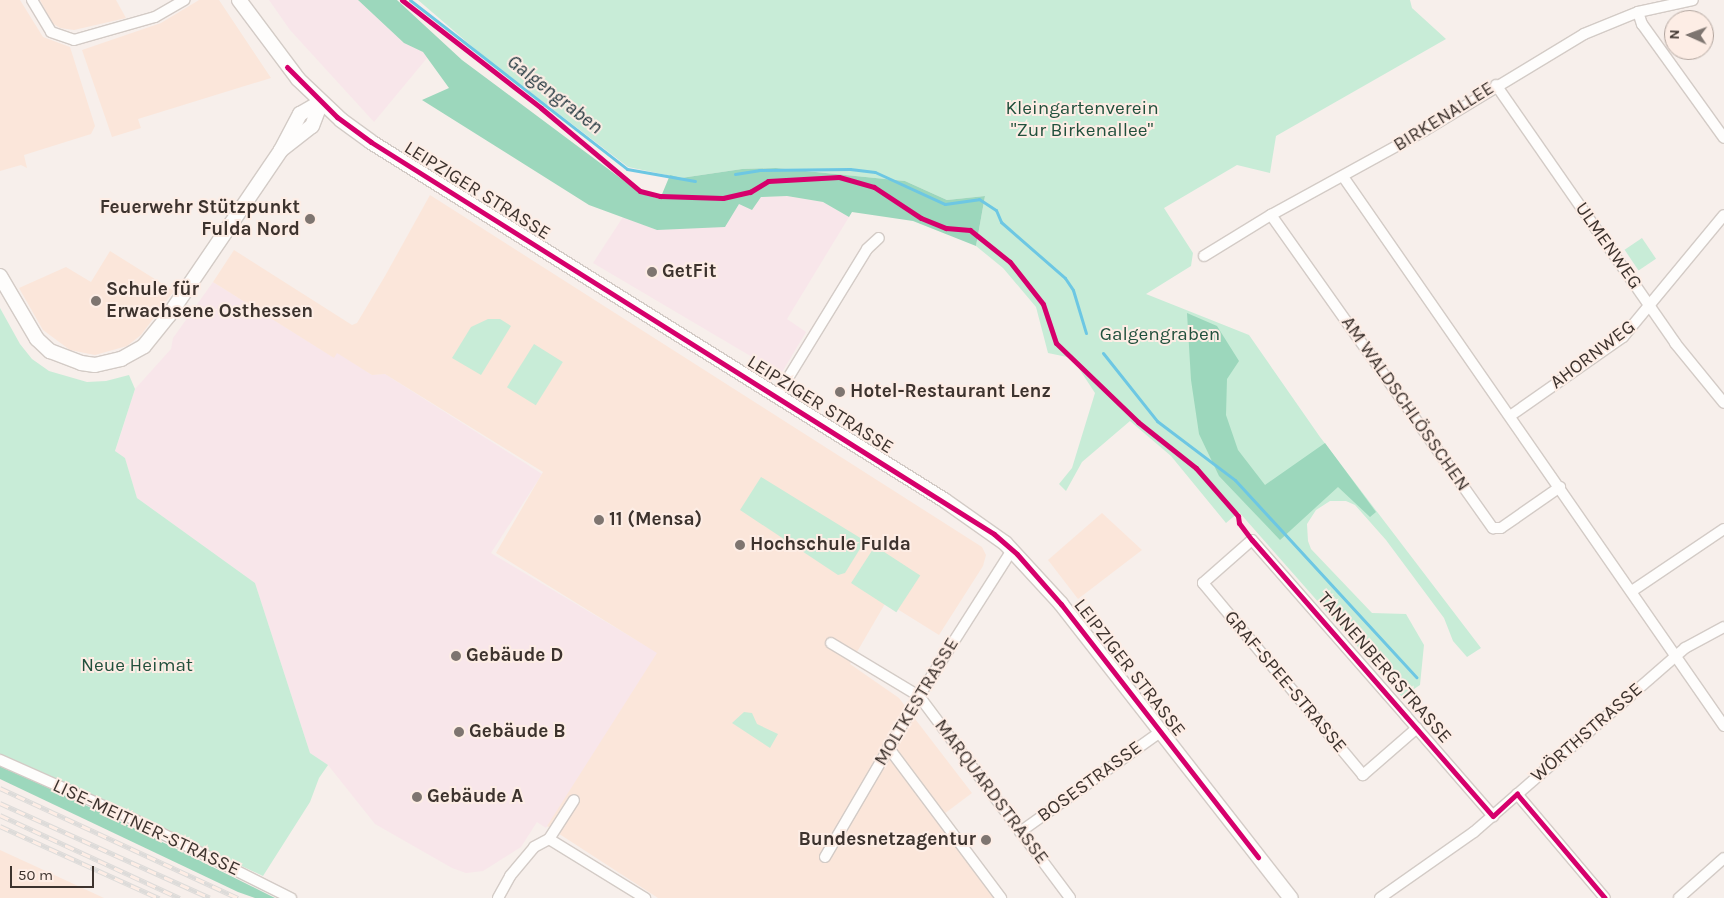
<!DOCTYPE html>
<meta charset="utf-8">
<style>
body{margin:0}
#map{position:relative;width:1724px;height:898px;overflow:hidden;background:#f7efeb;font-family:Karla,sans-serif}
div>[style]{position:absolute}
.commercial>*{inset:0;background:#f8e6ea}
.built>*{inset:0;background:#fbe6da}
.green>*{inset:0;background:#c8ecd7;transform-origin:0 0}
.forest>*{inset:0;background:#9cd7bc}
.stream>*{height:3px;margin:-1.5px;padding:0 1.5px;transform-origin:1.5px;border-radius:1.5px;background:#6dc7e3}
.roads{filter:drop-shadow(1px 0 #d3cbc6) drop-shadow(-1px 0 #d3cbc6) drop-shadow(0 1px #d3cbc6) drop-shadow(0 -1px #d3cbc6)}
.street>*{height:10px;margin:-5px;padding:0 5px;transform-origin:5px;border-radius:5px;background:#fefdfc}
.secondary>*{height:14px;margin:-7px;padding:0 7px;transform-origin:7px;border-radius:7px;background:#fefdfc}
.rail>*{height:5px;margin-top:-2.5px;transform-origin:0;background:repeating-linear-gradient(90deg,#fdede5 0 9px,#dddbd9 0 18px);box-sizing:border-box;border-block:1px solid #dddbd9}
.cycleway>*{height:5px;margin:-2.5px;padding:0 2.5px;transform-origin:2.5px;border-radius:2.5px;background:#d6006c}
.dots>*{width:14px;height:14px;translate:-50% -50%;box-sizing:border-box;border:2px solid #fdede5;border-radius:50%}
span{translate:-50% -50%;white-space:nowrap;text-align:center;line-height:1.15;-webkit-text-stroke:4px #fdede5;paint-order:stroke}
.park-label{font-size:19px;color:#21503c}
.street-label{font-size:19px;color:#3d332e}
.poi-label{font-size:19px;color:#3d332e;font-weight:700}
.right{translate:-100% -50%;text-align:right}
.left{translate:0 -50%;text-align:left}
.water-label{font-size:20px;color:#1f343c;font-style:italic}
.north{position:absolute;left:1664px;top:10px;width:50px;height:50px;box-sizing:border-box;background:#fdede5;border:1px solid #b0a39c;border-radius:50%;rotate:272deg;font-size:14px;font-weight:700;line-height:20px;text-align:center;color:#3d332e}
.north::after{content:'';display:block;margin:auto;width:18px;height:22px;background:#7e7570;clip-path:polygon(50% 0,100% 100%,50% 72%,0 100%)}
.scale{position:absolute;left:10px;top:866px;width:84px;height:22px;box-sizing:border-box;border:2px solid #3d332e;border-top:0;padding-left:6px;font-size:15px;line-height:18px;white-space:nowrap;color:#3d332e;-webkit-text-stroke:4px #fdede5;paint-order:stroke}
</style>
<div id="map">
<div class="commercial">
<i style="clip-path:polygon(269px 0,358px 0,404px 43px,423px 52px,427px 58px,374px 122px,290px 30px)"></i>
<i style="clip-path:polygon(787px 196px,823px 202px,849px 217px,787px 319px,806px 332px,781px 374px,593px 263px,623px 217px,657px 230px,761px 197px)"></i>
<i style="clip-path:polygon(213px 282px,333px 357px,337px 352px,372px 375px,385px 374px,542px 474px,491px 553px,658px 653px,546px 828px,537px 822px,521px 847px,483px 871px,466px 873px,452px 868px,375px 824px,328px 765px,310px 753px,255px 583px,137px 498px,125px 458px,115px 452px,135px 389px,171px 349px,173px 338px)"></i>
</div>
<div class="built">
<i style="clip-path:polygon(0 0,20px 0,43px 37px,70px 47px,95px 126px,91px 134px,24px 155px,27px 168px,21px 165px,0 171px)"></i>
<i style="clip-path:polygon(40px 0,116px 0,126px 18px,74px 30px,60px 28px,52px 23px)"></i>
<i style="clip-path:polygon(199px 0,219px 0,271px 78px,138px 119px,141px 128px,112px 137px,82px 50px,161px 23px)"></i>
<i style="clip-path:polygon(430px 195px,982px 547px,986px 555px,983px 566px,939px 635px,886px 602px,850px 664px,899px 698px,972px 793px,944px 814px,1000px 898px,658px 898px,547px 826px,657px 653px,496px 553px,543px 472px,385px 374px,372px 375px,337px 353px,334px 358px,213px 282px,234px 250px,352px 325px,357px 323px,385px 276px)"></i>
<i style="clip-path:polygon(110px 251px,174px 291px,141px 335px,127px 346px,95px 355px,70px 350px,43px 330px,19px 288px,66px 267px,91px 282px)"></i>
<i style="clip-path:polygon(1102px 513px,1142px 550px,1078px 599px,1048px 560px)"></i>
<i style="clip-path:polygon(0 850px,37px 867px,104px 898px,0 898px)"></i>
</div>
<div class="green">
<i style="clip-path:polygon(418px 0,1410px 0,1412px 8px,1446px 39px,1276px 136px,1270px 173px,1237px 165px,1164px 208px,1193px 253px,1191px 266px,1146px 294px,1249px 335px,1320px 437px,1481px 648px,1467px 657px,1453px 641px,1444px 618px,1386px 540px,1355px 505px,1346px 501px,1330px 501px,1316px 510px,1307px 524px,1308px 541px,1311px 549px,1372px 613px,1406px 614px,1424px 645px,1420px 685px,1402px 697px,1239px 512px,1226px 523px,1171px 456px,1130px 421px,1082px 462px,1066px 491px,1059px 484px,1072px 468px,1095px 393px,1072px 358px,1048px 353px,1036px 307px,1003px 268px,976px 246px,985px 196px,947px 200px,905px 181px,776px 168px,742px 169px,681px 178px,628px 167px,482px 55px)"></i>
<i style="left:1642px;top:238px;width:25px;height:21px;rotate:56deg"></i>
<i style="clip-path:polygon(0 308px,20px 344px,32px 359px,49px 371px,87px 382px,106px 381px,129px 375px,135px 389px,115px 451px,125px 458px,137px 498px,255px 583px,310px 753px,328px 765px,319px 778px,310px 802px,263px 876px,0 754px)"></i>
<i style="clip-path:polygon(488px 319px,500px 319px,511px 326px,481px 375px,452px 358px,471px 327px)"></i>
<i style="left:534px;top:344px;width:34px;height:51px;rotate:32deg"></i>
<i style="clip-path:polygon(761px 477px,862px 539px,863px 544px,845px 573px,838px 575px,740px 510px)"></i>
<i style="left:875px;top:546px;width:54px;height:44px;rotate:33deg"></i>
<i style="clip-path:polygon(744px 712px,752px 713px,757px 724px,778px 734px,770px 748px,732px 723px)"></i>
</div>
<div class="forest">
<i style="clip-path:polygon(358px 0,397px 0,462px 60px,639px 192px,660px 199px,670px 175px,681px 178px,742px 169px,776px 168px,905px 181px,947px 200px,985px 196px,976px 246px,913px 221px,852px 212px,849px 217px,823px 202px,787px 196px,761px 197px,752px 210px,739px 204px,725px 227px,657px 230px,589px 205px,422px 100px,449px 88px,423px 52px,404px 43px)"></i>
<i style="clip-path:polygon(1187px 313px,1217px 326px,1239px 361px,1227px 379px,1226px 415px,1238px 450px,1265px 485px,1325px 443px,1376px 512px,1370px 517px,1338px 487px,1280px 540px,1219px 476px,1199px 434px,1191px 380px)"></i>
<i style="clip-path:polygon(0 765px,136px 829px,275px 898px,255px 898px,238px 892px,0 779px)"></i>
</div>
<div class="stream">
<i style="left:410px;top:0;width:275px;rotate:37.9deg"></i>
<i style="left:627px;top:169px;width:69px;rotate:10deg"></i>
<i style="left:735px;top:174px;width:24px;rotate:-9deg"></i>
<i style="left:759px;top:170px;width:91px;rotate:-0.6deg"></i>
<i style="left:850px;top:169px;width:25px;rotate:7deg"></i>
<i style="left:875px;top:172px;width:77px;rotate:24.6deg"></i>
<i style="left:945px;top:204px;width:34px;rotate:-8deg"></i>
<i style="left:979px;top:199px;width:20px;rotate:33deg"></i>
<i style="left:996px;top:210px;width:13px;rotate:67deg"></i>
<i style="left:1001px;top:222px;width:85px;rotate:41.2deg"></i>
<i style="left:1065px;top:278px;width:14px;rotate:56deg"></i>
<i style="left:1073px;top:290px;width:45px;rotate:73.2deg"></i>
<i style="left:1103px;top:353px;width:87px;rotate:51.5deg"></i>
<i style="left:1157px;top:421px;width:98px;rotate:37.1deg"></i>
<i style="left:1235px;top:480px;width:268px;rotate:47.4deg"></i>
</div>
<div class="roads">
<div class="street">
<i style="left:32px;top:0;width:37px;rotate:59deg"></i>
<i style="left:51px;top:32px;width:24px;rotate:19deg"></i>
<i style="left:74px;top:40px;width:84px;rotate:-15.9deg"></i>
<i style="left:155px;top:17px;width:34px;rotate:-30deg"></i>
<i style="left:1638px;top:12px;width:13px;rotate:72deg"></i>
<i style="left:1642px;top:24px;width:140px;rotate:54.3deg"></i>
<i style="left:1496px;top:85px;width:314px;rotate:55.2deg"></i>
<i style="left:1675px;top:343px;width:77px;rotate:50.8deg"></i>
<i style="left:1344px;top:178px;width:667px;rotate:55.26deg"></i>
<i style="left:1271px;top:215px;width:384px;rotate:54.7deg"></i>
<i style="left:1493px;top:528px;width:8px"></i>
<i style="left:1501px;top:528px;width:72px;rotate:-34.8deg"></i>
<i style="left:1204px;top:256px;width:79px;rotate:-31.5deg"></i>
<i style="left:1271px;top:215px;width:175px;rotate:-28.8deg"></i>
<i style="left:1424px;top:131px;width:187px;rotate:-31.2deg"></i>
<i style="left:1584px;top:34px;width:58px;rotate:-22.2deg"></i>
<i style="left:1638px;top:12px;width:56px;rotate:-12.3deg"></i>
<i style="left:777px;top:396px;width:172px;rotate:-58.5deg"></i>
<i style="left:867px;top:249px;width:16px;rotate:-43deg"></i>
<i style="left:1510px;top:416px;width:138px;rotate:-35deg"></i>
<i style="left:1623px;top:337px;width:158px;rotate:-50.4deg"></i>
<i style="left:1632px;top:591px;width:111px;rotate:-34deg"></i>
<i style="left:831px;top:643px;width:103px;rotate:31.1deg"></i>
<i style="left:919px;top:696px;width:252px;rotate:53.2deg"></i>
<i style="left:1417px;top:728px;width:72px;rotate:139deg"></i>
<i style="left:1363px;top:775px;width:250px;rotate:-129.8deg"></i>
<i style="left:1203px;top:583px;width:65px;rotate:-41.3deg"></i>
<i style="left:1252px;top:540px;width:234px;rotate:48.8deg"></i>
<i style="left:1406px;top:716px;width:133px;rotate:49deg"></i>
<i style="left:888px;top:747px;width:189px;rotate:53.2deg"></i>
<i style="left:0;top:760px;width:143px;rotate:23.9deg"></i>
<i style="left:131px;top:818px;width:179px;rotate:26.6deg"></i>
<i style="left:1517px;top:794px;width:136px;rotate:49.8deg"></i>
<i style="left:1020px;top:832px;width:172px;rotate:-35.5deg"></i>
<i style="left:549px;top:839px;width:46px;rotate:-57.3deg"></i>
<i style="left:825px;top:857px;width:186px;rotate:-59.7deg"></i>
<i style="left:919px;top:696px;width:173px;rotate:-57.5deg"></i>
<i style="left:498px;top:898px;width:25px;rotate:-61deg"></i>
<i style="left:510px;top:876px;width:38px;rotate:-50deg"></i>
<i style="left:534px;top:847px;width:17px;rotate:-28deg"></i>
<i style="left:549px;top:839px;width:113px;rotate:31.6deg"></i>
<i style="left:1380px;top:898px;width:115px;rotate:-35.1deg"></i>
<i style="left:1474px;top:832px;width:280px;rotate:-41.1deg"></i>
<i style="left:1685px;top:648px;width:44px;rotate:-28.3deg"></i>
<i style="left:1679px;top:898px;width:60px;rotate:-41.6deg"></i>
</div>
<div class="secondary">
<i style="left:239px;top:0;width:99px;rotate:53.2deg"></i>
<i style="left:298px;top:79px;width:59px;rotate:43.6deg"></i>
<i style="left:341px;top:120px;width:37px;rotate:36deg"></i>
<i style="left:371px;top:142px;width:676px;rotate:32deg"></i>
<i style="left:944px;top:500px;width:75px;rotate:35.2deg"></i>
<i style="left:1005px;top:543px;width:83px;rotate:47.4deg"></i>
<i style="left:1061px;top:604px;width:373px;rotate:52deg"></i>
<i style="left:281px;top:150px;width:39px;rotate:-38deg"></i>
<i style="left:312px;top:126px;width:26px;rotate:-69deg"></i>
<i style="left:0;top:276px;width:73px;rotate:59.6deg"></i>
<i style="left:37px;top:339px;width:18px;rotate:43deg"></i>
<i style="left:50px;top:351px;width:33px;rotate:21deg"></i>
<i style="left:81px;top:363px;width:14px;rotate:8deg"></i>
<i style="left:95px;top:365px;width:27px;rotate:-13deg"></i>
<i style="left:121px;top:359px;width:26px;rotate:-29deg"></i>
<i style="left:144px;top:346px;width:40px;rotate:-51deg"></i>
<i style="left:169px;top:315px;width:199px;rotate:-55.8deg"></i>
<i style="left:281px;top:150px;width:41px;rotate:-62.2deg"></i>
<i style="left:300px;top:114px;width:24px;rotate:-30deg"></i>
</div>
</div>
<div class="rail">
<i style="left:0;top:788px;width:262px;rotate:24.8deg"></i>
<i style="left:0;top:803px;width:230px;rotate:24.3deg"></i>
<i style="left:0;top:815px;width:198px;rotate:24.8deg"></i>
<i style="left:0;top:826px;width:175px;rotate:24.4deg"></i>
</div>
<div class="cycleway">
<i style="left:402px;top:0;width:176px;rotate:37.8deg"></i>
<i style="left:541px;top:108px;width:129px;rotate:40deg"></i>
<i style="left:640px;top:191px;width:21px;rotate:14deg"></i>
<i style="left:660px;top:196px;width:63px;rotate:1.8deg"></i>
<i style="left:723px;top:198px;width:28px;rotate:-13deg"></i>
<i style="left:750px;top:192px;width:21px;rotate:-31deg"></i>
<i style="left:768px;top:181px;width:71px;rotate:-3.2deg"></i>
<i style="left:839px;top:177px;width:36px;rotate:16deg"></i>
<i style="left:874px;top:187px;width:56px;rotate:33.4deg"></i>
<i style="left:921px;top:218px;width:27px;rotate:22deg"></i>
<i style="left:946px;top:228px;width:24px;rotate:5deg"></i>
<i style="left:970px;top:230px;width:51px;rotate:38.7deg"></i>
<i style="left:1010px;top:262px;width:53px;rotate:51.8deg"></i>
<i style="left:1043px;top:304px;width:41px;rotate:71.6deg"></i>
<i style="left:1056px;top:343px;width:114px;rotate:43.9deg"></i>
<i style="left:1138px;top:422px;width:74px;rotate:38.4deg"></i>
<i style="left:1196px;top:468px;width:64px;rotate:48.8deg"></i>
<i style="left:1238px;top:516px;width:7px;rotate:82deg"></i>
<i style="left:1239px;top:523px;width:21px;rotate:53deg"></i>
<i style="left:1252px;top:540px;width:366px;rotate:48.9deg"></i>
<i style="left:1493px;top:816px;width:33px;rotate:-43deg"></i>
<i style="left:1517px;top:794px;width:136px;rotate:49.8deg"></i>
<i style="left:287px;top:67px;width:71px;rotate:45deg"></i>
<i style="left:337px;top:117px;width:42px;rotate:36.3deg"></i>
<i style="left:371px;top:142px;width:736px;rotate:32.18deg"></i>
<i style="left:994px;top:534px;width:30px;rotate:41deg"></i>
<i style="left:1017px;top:554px;width:67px;rotate:48.7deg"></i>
<i style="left:1061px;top:604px;width:321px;rotate:52.1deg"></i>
</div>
<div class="dots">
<i style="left:310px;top:219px;background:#7e7570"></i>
<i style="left:652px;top:272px;background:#7e7570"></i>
<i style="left:96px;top:301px;background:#7e7570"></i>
<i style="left:840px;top:392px;background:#7e7570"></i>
<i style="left:599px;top:520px;background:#7e7570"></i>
<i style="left:740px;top:545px;background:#7e7570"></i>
<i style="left:456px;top:656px;background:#7e7570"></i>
<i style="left:459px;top:732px;background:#7e7570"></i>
<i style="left:417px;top:797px;background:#7e7570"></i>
<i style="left:986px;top:840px;background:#7e7570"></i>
</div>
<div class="park-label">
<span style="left:1082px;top:120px">Kleingartenverein<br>"Zur Birkenallee"</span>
<span style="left:1160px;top:335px">Galgengraben</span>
<span style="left:137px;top:666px">Neue Heimat</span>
</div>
<div class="street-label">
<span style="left:1444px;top:117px;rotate:-32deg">BIRKENALLEE</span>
<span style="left:477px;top:191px;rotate:32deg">LEIPZIGER STRASSE</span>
<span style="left:1608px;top:246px;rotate:55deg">ULMENWEG</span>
<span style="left:1593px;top:355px;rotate:-37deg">AHORNWEG</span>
<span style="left:1405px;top:404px;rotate:55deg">AM WALDSCHLÖSSCHEN</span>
<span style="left:820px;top:405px;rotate:32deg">LEIPZIGER STRASSE</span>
<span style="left:1129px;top:668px;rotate:52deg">LEIPZIGER STRASSE</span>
<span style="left:1384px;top:668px;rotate:49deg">TANNENBERGSTRASSE</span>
<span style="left:1285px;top:682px;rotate:50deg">GRAF-SPEE-STRASSE</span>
<span style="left:917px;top:702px;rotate:-59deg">MOLTKESTRASSE</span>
<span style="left:1587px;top:733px;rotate:-41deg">WÖRTHSTRASSE</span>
<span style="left:1090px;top:782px;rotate:-36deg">BOSESTRASSE</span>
<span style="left:991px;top:792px;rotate:53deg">MARQUARDSTRASSE</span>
<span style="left:146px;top:828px;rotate:25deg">LISE-MEITNER-STRASSE</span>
</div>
<div class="poi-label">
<span class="right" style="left:300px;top:219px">Feuerwehr Stützpunkt<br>Fulda Nord</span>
<span class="left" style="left:662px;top:272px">GetFit</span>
<span class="left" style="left:106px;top:301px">Schule für<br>Erwachsene Osthessen</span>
<span class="left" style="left:850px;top:392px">Hotel-Restaurant Lenz</span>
<span class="left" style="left:609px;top:520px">11 (Mensa)</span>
<span class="left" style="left:750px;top:545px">Hochschule Fulda</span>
<span class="left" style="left:466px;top:656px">Gebäude D</span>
<span class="left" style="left:469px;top:732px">Gebäude B</span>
<span class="left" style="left:427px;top:797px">Gebäude A</span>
<span class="right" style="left:976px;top:840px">Bundesnetzagentur</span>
</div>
<div class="water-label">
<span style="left:555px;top:94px;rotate:38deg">Galgengraben</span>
</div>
<div class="north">N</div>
<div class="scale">50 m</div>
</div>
